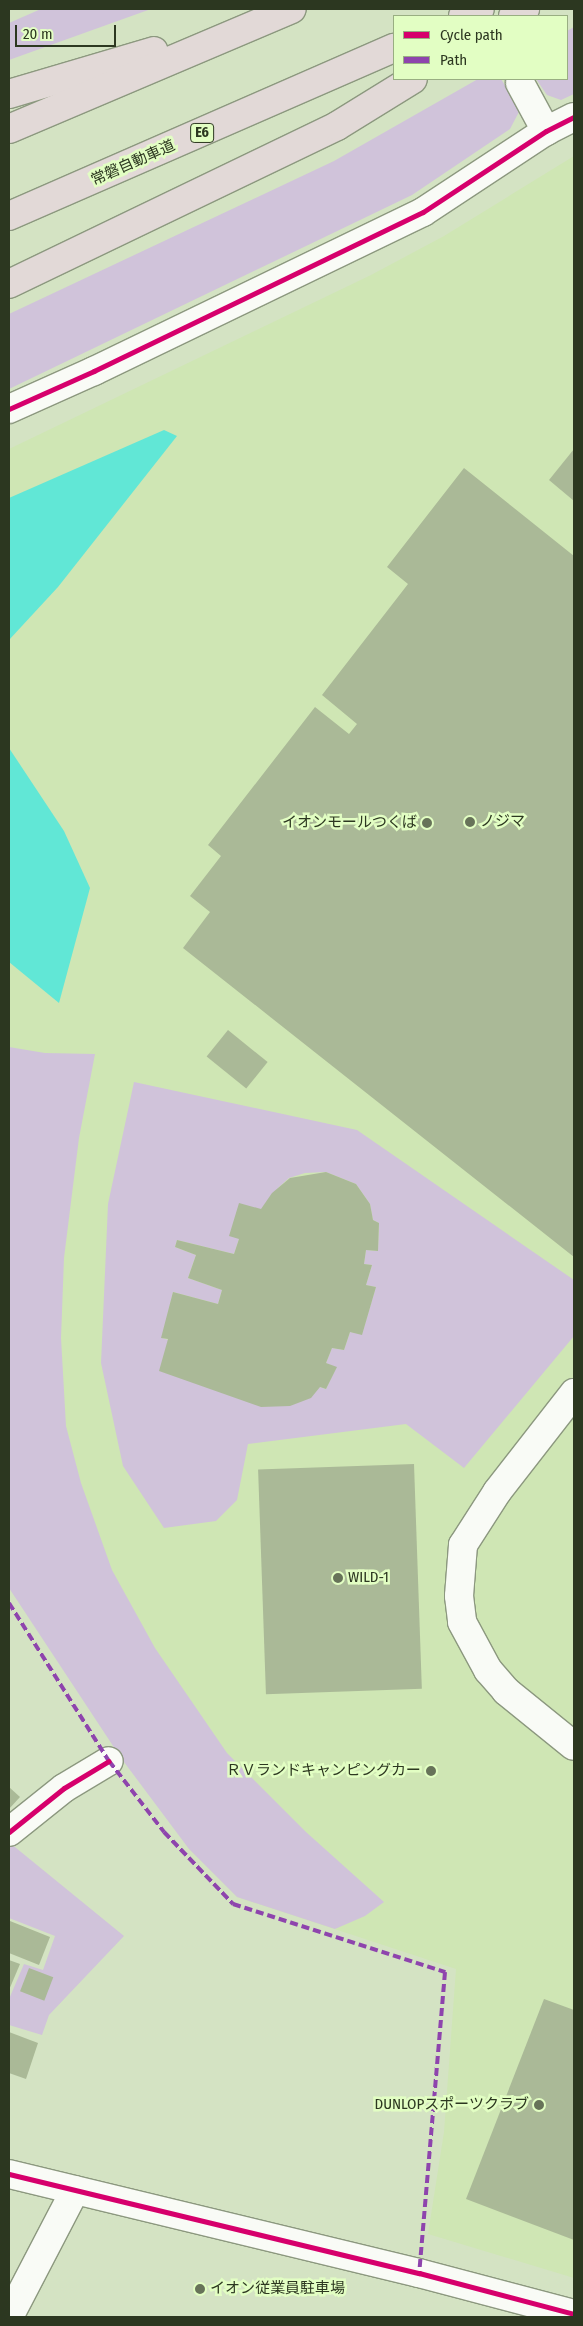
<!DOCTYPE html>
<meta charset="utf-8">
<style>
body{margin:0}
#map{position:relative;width:583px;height:2326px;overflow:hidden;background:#d4e3c3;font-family:"Fira Sans Condensed","Noto Sans JP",sans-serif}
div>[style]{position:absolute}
.built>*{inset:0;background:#cfe6b4}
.green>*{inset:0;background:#d0c3da}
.water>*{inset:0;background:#61e7d6}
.building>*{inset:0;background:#aab997;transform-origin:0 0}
.roads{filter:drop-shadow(1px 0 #8c987f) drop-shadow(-1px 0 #8c987f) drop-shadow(0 1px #8c987f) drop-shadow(0 -1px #8c987f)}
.minor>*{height:28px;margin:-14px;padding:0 14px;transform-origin:14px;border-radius:14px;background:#f9fbf6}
.highway>*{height:28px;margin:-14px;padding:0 14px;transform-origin:14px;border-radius:14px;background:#e2d9d7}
.quiet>*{height:4px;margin-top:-2px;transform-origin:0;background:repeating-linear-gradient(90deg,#8e44ad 0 8px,transparent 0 12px)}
.cycleway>*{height:5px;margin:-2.5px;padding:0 2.5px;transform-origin:2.5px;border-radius:2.5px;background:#d6006c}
.dots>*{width:14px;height:14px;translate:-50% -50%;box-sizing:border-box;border:2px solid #e2fec3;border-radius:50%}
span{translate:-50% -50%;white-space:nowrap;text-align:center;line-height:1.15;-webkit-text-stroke:5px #e2fec3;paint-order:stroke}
.shield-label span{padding:1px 4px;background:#e2fec3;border:1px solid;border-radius:4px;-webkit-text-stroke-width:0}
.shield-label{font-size:14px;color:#2c3720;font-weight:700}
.street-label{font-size:15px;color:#2c3720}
.poi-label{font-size:15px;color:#2c3720}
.left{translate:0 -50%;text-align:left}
.right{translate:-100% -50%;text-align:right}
.frame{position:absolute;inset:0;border:10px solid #2c3720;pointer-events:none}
.legend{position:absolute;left:393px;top:15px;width:175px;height:65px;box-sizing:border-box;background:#e2fec3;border:1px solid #99ae82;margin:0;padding:6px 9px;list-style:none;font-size:15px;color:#2c3720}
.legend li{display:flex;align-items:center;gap:10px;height:25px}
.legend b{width:25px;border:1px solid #99ae82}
.scale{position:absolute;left:15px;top:25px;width:101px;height:22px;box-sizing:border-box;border:2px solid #2c3720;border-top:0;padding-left:6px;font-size:15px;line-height:18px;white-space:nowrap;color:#2c3720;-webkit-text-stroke:4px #e2fec3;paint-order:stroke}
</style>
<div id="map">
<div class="built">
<i style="clip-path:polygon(574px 156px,574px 2278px,428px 2234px,444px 2132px,456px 1969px,237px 1897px,189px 1849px,9px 1588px,9px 449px,371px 275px,444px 236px)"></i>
</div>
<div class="green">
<i style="clip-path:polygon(41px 9px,151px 9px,9px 60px,9px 23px)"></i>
<i style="clip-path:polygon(574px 27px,574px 94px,561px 100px,547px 95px,536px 79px,567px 79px,567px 31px)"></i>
<i style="clip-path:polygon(478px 79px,501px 79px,520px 110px,510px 129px,412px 195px,9px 389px,9px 314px,334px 161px)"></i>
<i style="clip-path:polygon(9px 1047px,45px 1053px,95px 1054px,79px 1138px,64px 1258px,61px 1338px,66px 1426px,81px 1483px,112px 1570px,155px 1648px,227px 1753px,306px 1832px,384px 1902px,365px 1916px,335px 1929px,237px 1897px,189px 1849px,121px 1758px,9px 1588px)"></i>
<i style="clip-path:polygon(evenodd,134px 1082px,357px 1130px,574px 1280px,574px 1336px,464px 1468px,406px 1424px,248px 1444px,237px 1500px,216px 1521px,164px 1528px,123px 1466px,101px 1363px,108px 1204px,134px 1082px,326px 1172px,356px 1184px,370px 1204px,373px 1220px,379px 1223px,378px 1251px,366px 1250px,364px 1264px,372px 1265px,366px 1285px,376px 1287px,362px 1334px,350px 1332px,344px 1350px,332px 1348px,326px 1363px,336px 1368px,326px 1389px,162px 1338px,173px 1292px,218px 1304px,222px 1290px,188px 1278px,196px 1255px,175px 1247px,177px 1240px,234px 1254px,239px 1239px,279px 1187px,289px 1178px,305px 1173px,326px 1172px)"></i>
<i style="clip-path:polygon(10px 1843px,124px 1936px,49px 2015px,42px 2035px,9px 2025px,9px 1999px,24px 1964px,43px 1970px,55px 1936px,9px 1918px)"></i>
</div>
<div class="water">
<i style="clip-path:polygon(164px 430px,177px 436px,58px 587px,9px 640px,9px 498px)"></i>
<i style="clip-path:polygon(9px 748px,64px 831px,90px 888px,59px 1003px,9px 962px)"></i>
</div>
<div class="building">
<i style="clip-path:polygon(574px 449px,574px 501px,549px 480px)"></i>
<i style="clip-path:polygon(464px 468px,574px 556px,574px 1257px,183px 948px,210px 912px,190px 896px,221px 856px,208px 845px,315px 707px,349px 734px,357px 724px,322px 695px,408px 584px,387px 567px)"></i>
<i style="left:228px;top:1030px;width:51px;height:34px;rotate:39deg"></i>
<i style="clip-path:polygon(326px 1172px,356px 1184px,370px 1204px,373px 1220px,379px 1223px,378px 1251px,366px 1250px,364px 1264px,372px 1265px,366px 1285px,376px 1287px,362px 1335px,350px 1332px,344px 1350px,332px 1348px,326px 1363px,337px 1367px,326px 1389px,320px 1387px,311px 1398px,290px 1406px,261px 1407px,159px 1371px,168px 1339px,161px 1338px,173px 1292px,218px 1304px,222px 1290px,188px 1278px,196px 1255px,175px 1247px,177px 1240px,234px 1254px,239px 1239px,229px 1236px,239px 1203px,261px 1209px,272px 1193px,290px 1178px)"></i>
<i style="left:414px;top:1464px;width:225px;height:156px;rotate:88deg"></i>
<i style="clip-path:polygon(9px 1787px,20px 1797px,9px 1809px)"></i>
<i style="clip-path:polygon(10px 1921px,50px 1937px,39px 1965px,9px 1953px)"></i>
<i style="clip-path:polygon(9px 1960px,20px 1964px,9px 1990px)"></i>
<i style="left:29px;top:1968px;width:26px;height:25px;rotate:21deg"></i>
<i style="clip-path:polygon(544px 1999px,574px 2010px,574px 2240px,466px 2199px)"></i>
<i style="clip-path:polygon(9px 2032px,38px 2043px,26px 2079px,9px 2073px)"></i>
</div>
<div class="roads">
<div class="minor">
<i style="left:520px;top:83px;width:55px;rotate:61.6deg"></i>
<i style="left:9px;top:409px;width:93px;rotate:-24.1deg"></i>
<i style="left:94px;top:371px;width:365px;rotate:-25.8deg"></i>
<i style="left:423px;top:212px;width:147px;rotate:-33.4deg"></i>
<i style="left:546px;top:131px;width:31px;rotate:-27deg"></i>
<i style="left:574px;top:1393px;width:125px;rotate:127.9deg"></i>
<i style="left:497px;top:1492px;width:63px;rotate:122.7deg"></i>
<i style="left:463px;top:1545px;width:51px;rotate:94.5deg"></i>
<i style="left:459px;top:1596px;width:26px;rotate:83deg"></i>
<i style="left:462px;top:1622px;width:55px;rotate:61.6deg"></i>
<i style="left:488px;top:1670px;width:28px;rotate:49deg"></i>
<i style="left:506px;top:1691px;width:87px;rotate:39deg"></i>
<i style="left:9px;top:1832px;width:70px;rotate:-38.7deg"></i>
<i style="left:64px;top:1788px;width:52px;rotate:-31deg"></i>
<i style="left:9px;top:2174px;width:422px;rotate:13.6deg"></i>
<i style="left:419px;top:2273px;width:160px;rotate:14.8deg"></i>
<i style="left:9px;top:2317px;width:143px;rotate:-62.5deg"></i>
</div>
<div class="highway">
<i style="left:463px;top:16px;width:18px;rotate:-22deg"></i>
<i style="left:513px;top:16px;width:14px;rotate:-30deg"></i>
<i style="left:9px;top:94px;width:151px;rotate:-16.5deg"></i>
<i style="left:9px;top:129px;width:307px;rotate:-23deg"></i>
<i style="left:9px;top:216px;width:420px;rotate:-23.6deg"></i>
<i style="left:9px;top:284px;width:364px;rotate:-25.7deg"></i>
<i style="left:337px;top:126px;width:89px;rotate:-31.7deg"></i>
</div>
</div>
<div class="quiet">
<i style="left:9px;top:1603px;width:187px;rotate:57.7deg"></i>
<i style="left:109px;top:1761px;width:90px;rotate:52.2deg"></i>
<i style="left:164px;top:1832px;width:100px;rotate:46.2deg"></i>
<i style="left:233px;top:1904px;width:223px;rotate:17.8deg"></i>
<i style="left:445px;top:1972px;width:302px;rotate:94.9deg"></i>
</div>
<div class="cycleway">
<i style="left:9px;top:409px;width:93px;rotate:-24.1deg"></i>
<i style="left:94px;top:371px;width:365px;rotate:-25.8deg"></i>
<i style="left:423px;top:212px;width:147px;rotate:-33.4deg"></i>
<i style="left:546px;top:131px;width:31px;rotate:-27deg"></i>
<i style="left:9px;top:1832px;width:70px;rotate:-38.7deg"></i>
<i style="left:64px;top:1788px;width:52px;rotate:-31deg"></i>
<i style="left:9px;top:2174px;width:422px;rotate:13.6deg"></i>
<i style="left:419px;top:2273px;width:160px;rotate:14.8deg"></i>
</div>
<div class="dots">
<i style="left:470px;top:822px;background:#677359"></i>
<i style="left:427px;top:823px;background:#677359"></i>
<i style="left:338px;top:1578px;background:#677359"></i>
<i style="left:431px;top:1771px;background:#677359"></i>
<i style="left:539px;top:2105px;background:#677359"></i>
<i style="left:200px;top:2289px;background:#677359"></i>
</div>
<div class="shield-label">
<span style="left:202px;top:133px">E6</span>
</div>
<div class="street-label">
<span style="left:133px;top:163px;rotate:-24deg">常磐自動車道</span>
</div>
<div class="poi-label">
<span class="left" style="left:480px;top:822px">ノジマ</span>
<span class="right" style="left:417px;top:823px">イオンモールつくば</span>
<span class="left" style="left:348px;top:1578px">WILD-1</span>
<span class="right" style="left:421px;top:1771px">ＲＶランドキャンピングカー</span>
<span class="right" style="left:529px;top:2105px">DUNLOPスポーツクラブ</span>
<span class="left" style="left:210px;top:2289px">イオン従業員駐車場</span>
</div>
<div class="frame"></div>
<ul class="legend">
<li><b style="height:6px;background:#d6006c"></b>Cycle path</li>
<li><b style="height:6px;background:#8e44ad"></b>Path</li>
</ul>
<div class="scale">20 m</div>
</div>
